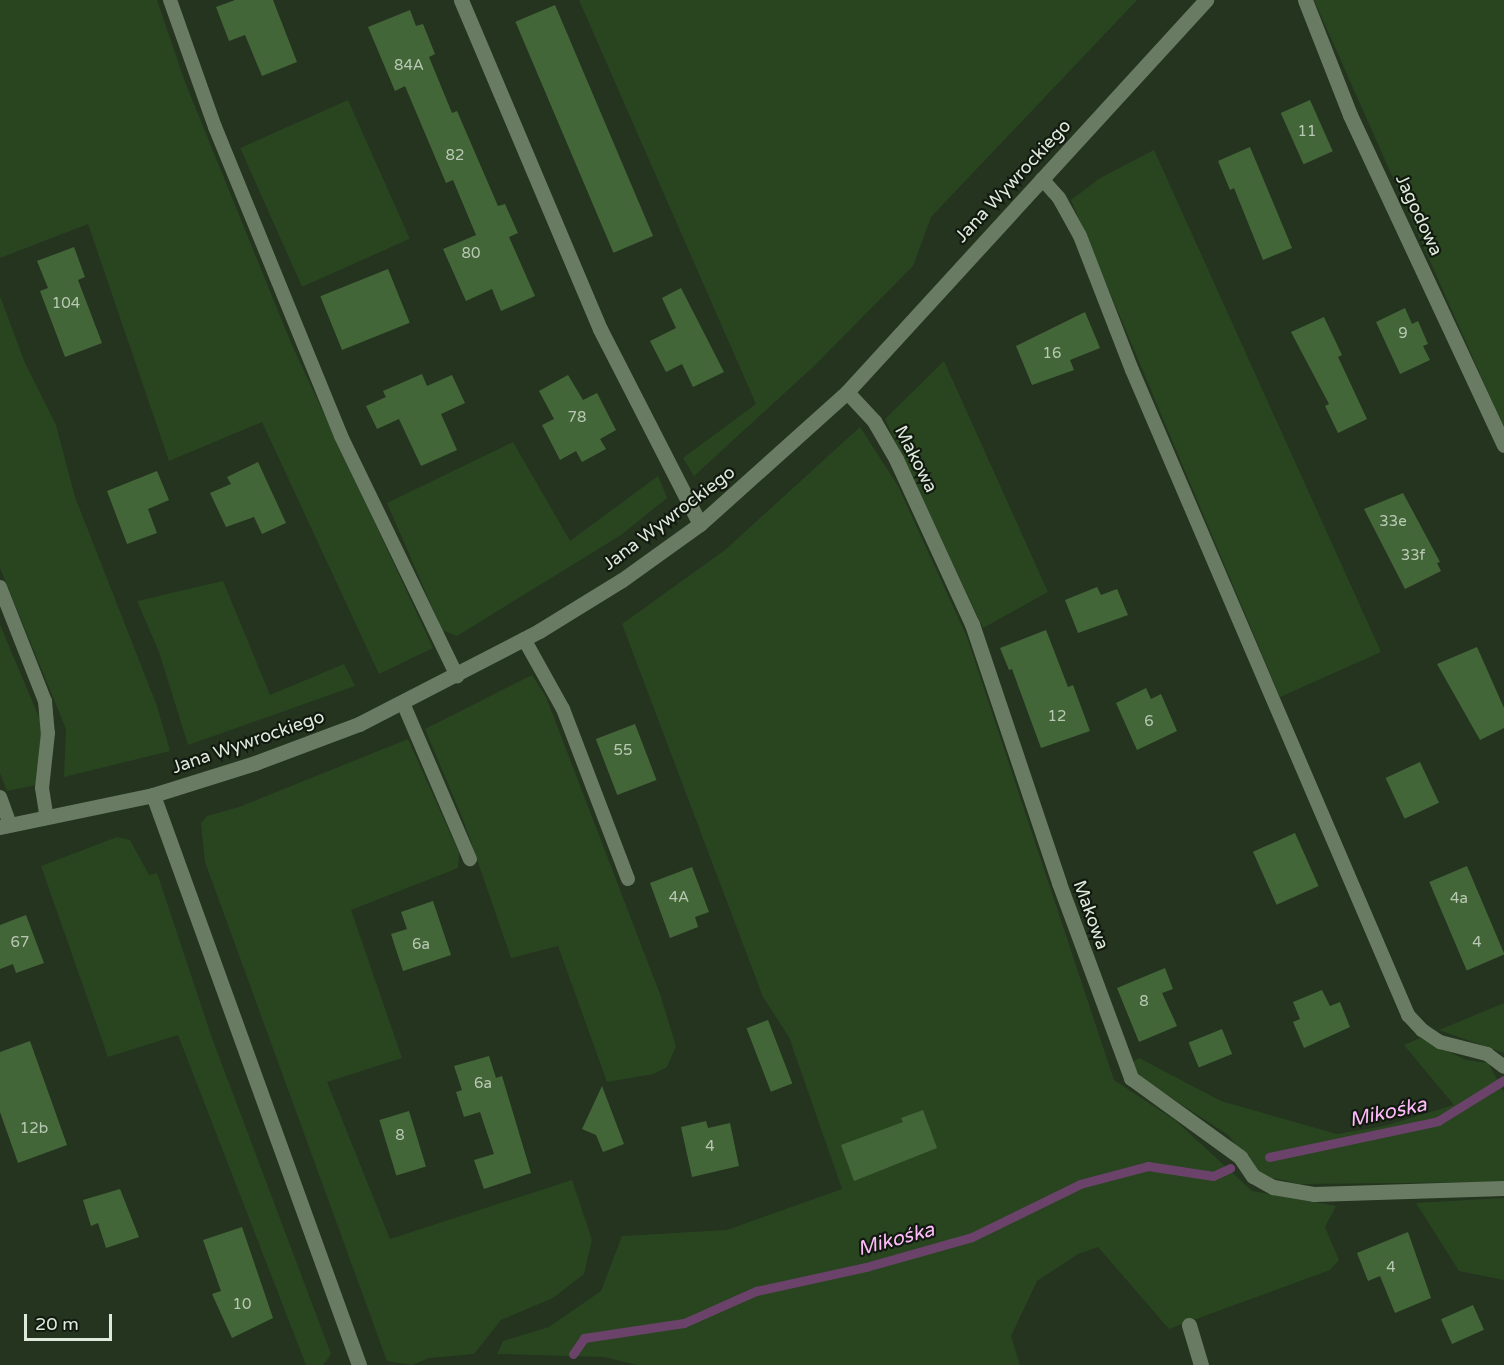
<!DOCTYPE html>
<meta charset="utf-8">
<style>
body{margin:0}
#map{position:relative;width:1504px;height:1365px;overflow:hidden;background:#24341f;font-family:"Varela Round",sans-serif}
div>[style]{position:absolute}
.green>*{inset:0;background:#294520;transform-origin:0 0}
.stream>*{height:9px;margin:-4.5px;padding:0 4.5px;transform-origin:4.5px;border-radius:4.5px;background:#6b436a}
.building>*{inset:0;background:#436639;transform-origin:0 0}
.service>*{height:14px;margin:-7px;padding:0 7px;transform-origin:7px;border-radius:7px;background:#697c63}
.minor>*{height:15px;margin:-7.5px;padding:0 7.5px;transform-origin:7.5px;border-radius:7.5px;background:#697c63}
.tertiary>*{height:15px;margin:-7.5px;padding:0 7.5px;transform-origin:7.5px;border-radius:7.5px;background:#697c63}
span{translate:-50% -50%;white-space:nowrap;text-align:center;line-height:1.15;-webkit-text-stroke:4.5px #121a10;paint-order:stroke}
.number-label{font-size:15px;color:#b8c9b3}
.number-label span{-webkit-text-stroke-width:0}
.street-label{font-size:18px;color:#dfeadc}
.water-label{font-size:20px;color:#fdbbfa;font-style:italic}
.scale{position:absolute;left:24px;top:1314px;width:88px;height:27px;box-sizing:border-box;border:3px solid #dfeadc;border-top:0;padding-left:8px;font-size:18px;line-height:21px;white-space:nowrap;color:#dfeadc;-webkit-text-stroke:4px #121a10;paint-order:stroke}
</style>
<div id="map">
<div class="green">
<i style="clip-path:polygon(0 0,157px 0,185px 82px,291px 343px,433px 648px,379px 674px,262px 422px,169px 461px,88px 224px,0 258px)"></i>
<i style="clip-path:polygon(579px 0,1137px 0,931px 217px,913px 266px,814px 366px,694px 476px,683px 458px,756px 404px)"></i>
<i style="clip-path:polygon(1314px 0,1504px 0,1504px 428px)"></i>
<i style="left:348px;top:100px;width:152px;height:118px;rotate:66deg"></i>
<i style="clip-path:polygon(1154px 150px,1381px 652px,1280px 697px,1071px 200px,1100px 178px)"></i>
<i style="clip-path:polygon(0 296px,25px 363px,56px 425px,75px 497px,157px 706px,170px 751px,64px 777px,66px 729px,0 568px)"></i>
<i style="clip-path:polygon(944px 361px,1048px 592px,983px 628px,885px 419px)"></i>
<i style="clip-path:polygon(860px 427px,898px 486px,967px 637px,1114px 1080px,1176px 1121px,1252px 1191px,1336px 1206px,1325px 1227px,1339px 1260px,1330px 1270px,1169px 1329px,1098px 1247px,1078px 1254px,1037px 1281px,1011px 1336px,1020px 1365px,637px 1365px,604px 1357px,497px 1354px,503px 1341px,549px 1327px,601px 1291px,622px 1236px,727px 1230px,842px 1189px,789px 1037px,763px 997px,622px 624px,725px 550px)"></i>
<i style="clip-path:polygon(513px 442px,570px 541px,658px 476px,667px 498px,621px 535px,457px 636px,442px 630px,387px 503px)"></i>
<i style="clip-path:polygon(223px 581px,270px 695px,344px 664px,355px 686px,188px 745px,159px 652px,137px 601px)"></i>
<i style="clip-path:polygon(0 625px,42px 724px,36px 785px,7px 791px,0 773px)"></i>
<i style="clip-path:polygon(532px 675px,546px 697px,660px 994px,676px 1046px,667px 1067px,653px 1074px,607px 1082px,558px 946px,511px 958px,464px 822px,425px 729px)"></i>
<i style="clip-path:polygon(408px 739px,459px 853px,458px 868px,351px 910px,402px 1058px,327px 1082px,390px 1239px,572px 1180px,592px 1240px,584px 1274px,553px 1298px,501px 1320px,474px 1354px,429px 1358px,412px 1365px,387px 1361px,205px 862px,201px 823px,207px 816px,239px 807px)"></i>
<i style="clip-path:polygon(117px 837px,130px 840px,149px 875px,157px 873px,212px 1038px,331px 1354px,323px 1365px,306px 1365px,178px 1035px,108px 1057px,41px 866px)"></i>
<i style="clip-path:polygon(1504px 1003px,1504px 1053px,1439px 1030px)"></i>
<i style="clip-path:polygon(1420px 1038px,1466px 1060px,1488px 1063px,1504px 1092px,1504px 1182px,1300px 1184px,1269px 1177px,1257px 1171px,1228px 1135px,1144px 1080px,1130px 1064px,1139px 1058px,1221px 1101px,1337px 1134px,1384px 1126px,1454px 1105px,1404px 1045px)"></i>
<i style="clip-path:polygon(1504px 1198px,1504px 1280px,1459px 1271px,1416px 1203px)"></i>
</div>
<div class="stream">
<i style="left:1269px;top:1157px;width:173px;rotate:-12deg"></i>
<i style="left:1438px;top:1121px;width:78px;rotate:-31.8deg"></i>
<i style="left:573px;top:1354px;width:19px;rotate:-55deg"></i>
<i style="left:584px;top:1338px;width:101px;rotate:-8.5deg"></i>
<i style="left:684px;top:1323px;width:79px;rotate:-24deg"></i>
<i style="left:756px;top:1291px;width:113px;rotate:-12.3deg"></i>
<i style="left:866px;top:1267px;width:110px;rotate:-15.8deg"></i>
<i style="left:972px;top:1237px;width:120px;rotate:-26.1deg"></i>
<i style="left:1080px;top:1184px;width:70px;rotate:-14.8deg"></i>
<i style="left:1148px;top:1166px;width:66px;rotate:8.7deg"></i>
<i style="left:1213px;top:1176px;width:19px;rotate:-25deg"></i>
</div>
<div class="building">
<i style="clip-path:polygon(235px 0,273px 0,297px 62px,262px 76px,245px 35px,229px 41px,216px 7px)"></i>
<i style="left:555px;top:5px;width:251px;height:43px;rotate:67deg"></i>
<i style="clip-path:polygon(410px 10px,416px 26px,423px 24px,435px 54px,429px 57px,452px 113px,457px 111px,498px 206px,505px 204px,518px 233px,509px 237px,535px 296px,501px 311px,492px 289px,466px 301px,443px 249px,476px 235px,453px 180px,446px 183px,405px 86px,395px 91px,368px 27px)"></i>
<i style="left:1310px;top:100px;width:56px;height:32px;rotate:66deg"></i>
<i style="clip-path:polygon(1250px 147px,1292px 248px,1263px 260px,1234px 188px,1230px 190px,1218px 161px)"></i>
<i style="clip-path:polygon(74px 247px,85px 277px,78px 280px,102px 343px,65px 357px,40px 291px,48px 288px,37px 261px)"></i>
<i style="left:388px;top:269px;width:58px;height:73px;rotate:68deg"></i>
<i style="clip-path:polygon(681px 288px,724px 372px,693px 387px,682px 364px,666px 372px,650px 341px,676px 328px,662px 298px)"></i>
<i style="clip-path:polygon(1405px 308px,1412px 324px,1418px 321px,1428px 344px,1423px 346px,1430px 360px,1400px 374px,1376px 322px)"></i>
<i style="clip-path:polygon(1085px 312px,1100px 348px,1070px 360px,1074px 370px,1032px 385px,1016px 346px)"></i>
<i style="clip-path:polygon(1324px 317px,1342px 355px,1338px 357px,1367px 419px,1338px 433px,1325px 406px,1329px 404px,1291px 332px)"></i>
<i style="clip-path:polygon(422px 374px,427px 386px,452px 375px,465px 403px,441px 414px,457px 450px,421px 466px,399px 419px,377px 429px,366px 406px,386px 397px,383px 391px)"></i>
<i style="clip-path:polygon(568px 375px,583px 400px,597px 393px,616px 430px,600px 439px,606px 449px,582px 462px,576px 451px,560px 460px,542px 425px,554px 419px,539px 391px)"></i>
<i style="clip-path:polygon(258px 462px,286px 523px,262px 534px,254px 517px,226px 527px,210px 493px,231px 484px,227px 477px)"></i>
<i style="clip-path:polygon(157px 471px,169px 500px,148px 509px,157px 533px,127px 544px,107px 491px)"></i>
<i style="clip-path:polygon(1403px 493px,1440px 562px,1437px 563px,1441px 571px,1405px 589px,1364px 509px)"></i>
<i style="clip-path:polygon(1097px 587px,1101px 595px,1117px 589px,1128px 615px,1078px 633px,1065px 600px)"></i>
<i style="clip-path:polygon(1046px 630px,1068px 687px,1073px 685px,1090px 731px,1041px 748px,1012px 669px,1009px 670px,1000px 648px)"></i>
<i style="clip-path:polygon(1477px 647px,1504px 708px,1504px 728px,1480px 740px,1437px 664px)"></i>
<i style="clip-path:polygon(1146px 688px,1151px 699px,1161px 694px,1177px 731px,1137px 750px,1116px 703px)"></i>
<i style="left:635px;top:724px;width:60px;height:42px;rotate:69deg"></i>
<i style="left:1420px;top:762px;width:45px;height:38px;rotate:65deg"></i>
<i style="left:1295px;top:833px;width:58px;height:46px;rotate:66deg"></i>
<i style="left:1467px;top:866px;width:96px;height:41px;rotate:67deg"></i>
<i style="clip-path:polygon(692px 867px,709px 912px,695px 917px,698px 927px,670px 938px,650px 883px)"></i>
<i style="clip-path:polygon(433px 901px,451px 955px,403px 971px,391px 934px,407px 929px,401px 912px)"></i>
<i style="clip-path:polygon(26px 915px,44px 963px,16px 973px,13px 964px,0 969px,0 925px)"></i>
<i style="clip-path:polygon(1165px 968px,1173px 989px,1162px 993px,1177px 1026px,1139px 1042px,1117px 988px)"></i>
<i style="clip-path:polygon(1322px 990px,1330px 1006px,1340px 1002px,1350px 1027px,1304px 1048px,1293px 1022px,1300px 1019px,1293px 1002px)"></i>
<i style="left:768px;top:1020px;width:68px;height:23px;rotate:69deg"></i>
<i style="left:1222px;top:1029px;width:27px;height:36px;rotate:68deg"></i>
<i style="clip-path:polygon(30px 1041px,67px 1145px,18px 1163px,0 1112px,0 1052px)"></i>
<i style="clip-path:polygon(489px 1056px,496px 1078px,502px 1076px,531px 1173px,484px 1189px,474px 1160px,494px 1154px,480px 1112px,464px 1117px,456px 1092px,462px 1090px,454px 1066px)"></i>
<i style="clip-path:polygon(602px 1086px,624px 1144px,603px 1152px,596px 1135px,582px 1129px)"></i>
<i style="clip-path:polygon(923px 1110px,937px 1148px,854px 1181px,841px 1145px,903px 1122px,901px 1118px)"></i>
<i style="left:409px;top:1111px;width:58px;height:31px;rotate:73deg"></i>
<i style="clip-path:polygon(706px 1121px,708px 1128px,730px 1123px,739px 1166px,692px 1177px,681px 1127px)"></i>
<i style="clip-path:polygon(120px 1189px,139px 1237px,106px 1248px,98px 1223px,91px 1226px,83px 1200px)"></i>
<i style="clip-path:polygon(242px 1227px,273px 1318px,232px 1338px,212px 1294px,221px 1291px,203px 1240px)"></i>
<i style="clip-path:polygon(1408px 1232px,1431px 1298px,1395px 1313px,1380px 1276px,1368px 1281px,1357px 1253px)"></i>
<i style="left:1473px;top:1305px;width:27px;height:35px;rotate:66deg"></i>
</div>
<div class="service">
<i style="left:170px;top:0;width:135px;rotate:70.5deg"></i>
<i style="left:215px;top:127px;width:334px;rotate:67.8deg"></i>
<i style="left:341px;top:436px;width:267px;rotate:64.2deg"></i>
<i style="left:1042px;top:179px;width:25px;rotate:48deg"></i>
<i style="left:1059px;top:198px;width:43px;rotate:61.1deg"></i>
<i style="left:1080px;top:236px;width:144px;rotate:68.8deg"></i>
<i style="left:1132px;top:370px;width:702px;rotate:66.83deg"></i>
<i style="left:1408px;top:1015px;width:21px;rotate:47deg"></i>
<i style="left:1422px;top:1030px;width:22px;rotate:34deg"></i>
<i style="left:1440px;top:1042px;width:49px;rotate:14.3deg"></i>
<i style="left:1487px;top:1054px;width:21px;rotate:37deg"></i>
<i style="left:0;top:587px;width:123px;rotate:68.5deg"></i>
<i style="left:45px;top:701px;width:32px;rotate:85deg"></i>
<i style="left:48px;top:733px;width:55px;rotate:96.2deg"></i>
<i style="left:42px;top:788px;width:30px;rotate:81deg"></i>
<i style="left:524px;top:639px;width:80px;rotate:60.9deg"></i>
<i style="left:563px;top:709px;width:182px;rotate:69.1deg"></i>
<i style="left:403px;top:703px;width:170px;rotate:66.8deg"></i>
<i style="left:0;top:797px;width:30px;rotate:70deg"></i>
</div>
<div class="minor">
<i style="left:461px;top:0;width:357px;rotate:67.1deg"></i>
<i style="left:600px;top:329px;width:219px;rotate:62.9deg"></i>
<i style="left:1305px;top:0;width:123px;rotate:68.6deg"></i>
<i style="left:1350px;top:115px;width:364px;rotate:65deg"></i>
<i style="left:847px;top:392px;width:40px;rotate:47deg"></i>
<i style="left:874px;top:421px;width:44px;rotate:59.9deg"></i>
<i style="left:896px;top:459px;width:182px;rotate:65.3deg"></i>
<i style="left:972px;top:624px;width:273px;rotate:71.4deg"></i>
<i style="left:1059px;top:883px;width:208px;rotate:69.7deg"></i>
<i style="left:1131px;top:1078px;width:135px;rotate:35.9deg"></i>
<i style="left:1240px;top:1157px;width:23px;rotate:56deg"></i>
<i style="left:1253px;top:1176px;width:23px;rotate:29deg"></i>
<i style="left:1273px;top:1187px;width:42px;rotate:9.7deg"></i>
<i style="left:1314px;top:1194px;width:190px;rotate:-1.8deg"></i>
<i style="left:153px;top:795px;width:606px;rotate:70.13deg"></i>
<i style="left:1189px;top:1325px;width:42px;rotate:73.3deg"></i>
</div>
<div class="tertiary">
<i style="left:0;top:827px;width:156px;rotate:-11.8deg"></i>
<i style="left:153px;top:795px;width:107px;rotate:-17.4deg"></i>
<i style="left:255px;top:763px;width:111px;rotate:-20.6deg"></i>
<i style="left:359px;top:724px;width:203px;rotate:-27.3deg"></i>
<i style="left:539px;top:631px;width:97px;rotate:-31.6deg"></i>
<i style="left:622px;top:580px;width:96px;rotate:-35.7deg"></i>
<i style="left:700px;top:524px;width:198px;rotate:-41.9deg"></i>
<i style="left:847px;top:392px;width:532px;rotate:-47.52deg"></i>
</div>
<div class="number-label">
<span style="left:409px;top:66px">84A</span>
<span style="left:1307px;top:132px">11</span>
<span style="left:455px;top:156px">82</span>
<span style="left:471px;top:254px">80</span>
<span style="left:66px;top:304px">104</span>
<span style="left:1403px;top:334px">9</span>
<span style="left:1052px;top:354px">16</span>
<span style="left:577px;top:418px">78</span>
<span style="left:1393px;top:522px">33e</span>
<span style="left:1413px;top:556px">33f</span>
<span style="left:1057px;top:717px">12</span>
<span style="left:1149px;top:722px">6</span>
<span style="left:623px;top:751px">55</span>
<span style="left:679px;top:898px">4A</span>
<span style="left:1459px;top:899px">4a</span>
<span style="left:20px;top:943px">67</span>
<span style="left:1477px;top:943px">4</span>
<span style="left:421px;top:945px">6a</span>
<span style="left:1144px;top:1002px">8</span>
<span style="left:483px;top:1084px">6a</span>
<span style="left:34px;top:1129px">12b</span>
<span style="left:400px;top:1136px">8</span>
<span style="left:710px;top:1147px">4</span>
<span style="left:1391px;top:1268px">4</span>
<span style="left:242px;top:1305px">10</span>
</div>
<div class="street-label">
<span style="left:1013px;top:181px;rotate:-47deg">Jana Wywrockiego</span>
<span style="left:1419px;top:215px;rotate:65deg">Jagodowa</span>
<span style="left:916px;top:459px;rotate:63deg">Makowa</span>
<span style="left:669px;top:518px;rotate:-37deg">Jana Wywrockiego</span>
<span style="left:248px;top:742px;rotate:-19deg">Jana Wywrockiego</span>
<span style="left:1091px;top:915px;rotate:70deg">Makowa</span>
</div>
<div class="water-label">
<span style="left:1388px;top:1113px;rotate:-12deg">Mikośka</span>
<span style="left:896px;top:1240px;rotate:-15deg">Mikośka</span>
</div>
<div class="scale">20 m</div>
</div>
